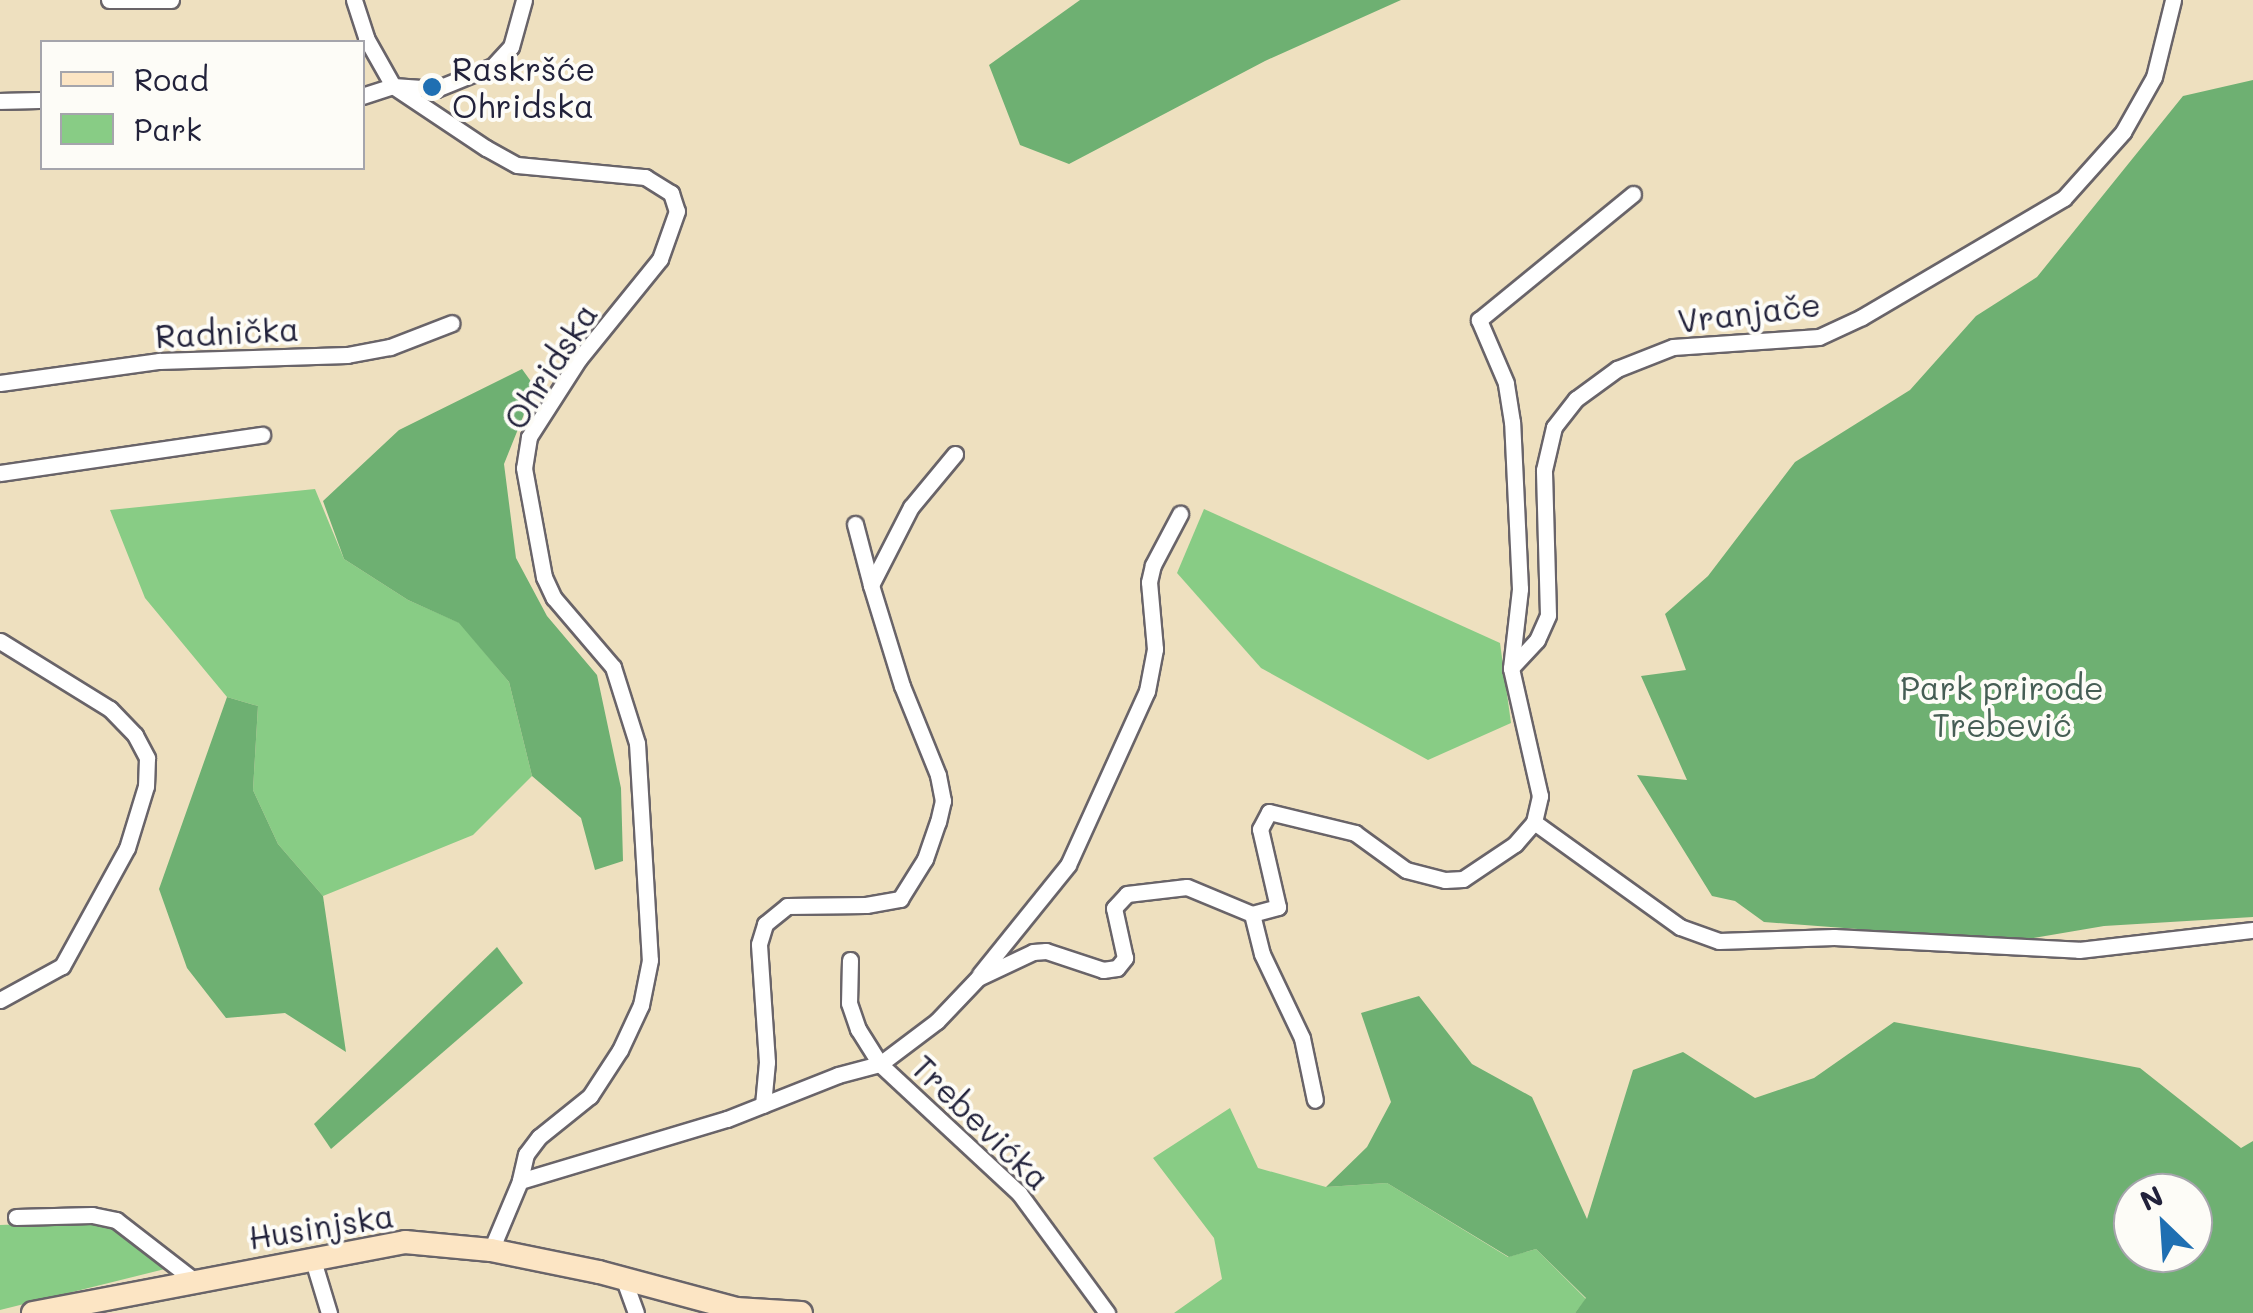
<!DOCTYPE html>
<meta charset="utf-8">
<style>
body{margin:0}
#map{position:relative;width:2253px;height:1313px;overflow:hidden;background:#eee0bf;font-family:Mali,sans-serif}
div>[style]{position:absolute}
.green>*{inset:0;background:#88cc85}
.forest>*{inset:0;background:#6eb072}
.roads{filter:drop-shadow(2px 0 #696469) drop-shadow(-2px 0 #696469) drop-shadow(0 2px #696469) drop-shadow(0 -2px #696469)}
.minor>*{height:15px;margin:-7.5px;padding:0 7.5px;transform-origin:7.5px;border-radius:7.5px;background:#fff}
.secondary>*{height:22px;margin:-11px;padding:0 11px;transform-origin:11px;border-radius:11px;background:#fce5c4}
.dots>*{width:28px;height:28px;translate:-50% -50%;box-sizing:border-box;border:5px solid #fdfcf7;border-radius:50%}
span{translate:-50% -50%;white-space:nowrap;text-align:center;line-height:1.15;-webkit-text-stroke:8px #fdfcf7;paint-order:stroke}
.poi-label{font-size:32px;color:#22223b}
.left{translate:0 -50%;text-align:left}
.street-label{font-size:32px;color:#22223b}
.park-label{font-size:32px;color:#465e55}
.legend{position:absolute;left:40px;top:40px;width:325px;height:130px;box-sizing:border-box;background:#fdfcf7;border:2px solid #a5a5ac;margin:0;padding:12px 18px;list-style:none;font-size:30px;color:#22223b}
.legend li{display:flex;align-items:center;gap:20px;height:50px}
.legend b{width:50px;border:2px solid #a5a5ac}
.north{position:absolute;left:2113px;top:1173px;width:100px;height:100px;box-sizing:border-box;background:#fdfcf7;border:2px solid #a5a5ac;border-radius:50%;rotate:335deg;font-size:28px;font-weight:700;line-height:40px;text-align:center;color:#22223b}
.north::after{content:'';display:block;margin:auto;width:35px;height:45px;background:#1f6fb2;clip-path:polygon(50% 0,100% 100%,50% 72%,0 100%)}
</style>
<div id="map">
<div class="green">
<i style="clip-path:polygon(315px 489px,344px 559px,408px 600px,460px 623px,509px 682px,532px 776px,473px 835px,323px 896px,278px 844px,253px 790px,258px 706px,227px 697px,145px 598px,110px 510px)"></i>
<i style="clip-path:polygon(1204px 509px,1500px 643px,1511px 723px,1428px 760px,1261px 668px,1177px 573px)"></i>
<i style="clip-path:polygon(1230px 1108px,1258px 1168px,1326px 1187px,1387px 1183px,1508px 1257px,1536px 1249px,1586px 1299px,1575px 1313px,1174px 1313px,1222px 1279px,1214px 1238px,1153px 1158px)"></i>
<i style="clip-path:polygon(106px 1221px,169px 1268px,0 1310px,0 1225px)"></i>
</div>
<div class="forest">
<i style="clip-path:polygon(1080px 0,1401px 0,1265px 61px,1069px 164px,1020px 145px,989px 65px)"></i>
<i style="clip-path:polygon(2253px 80px,2253px 917px,2104px 926px,2016px 941px,1764px 922px,1735px 901px,1712px 896px,1637px 775px,1687px 780px,1641px 676px,1686px 670px,1665px 614px,1708px 576px,1795px 462px,1910px 390px,1976px 316px,2037px 277px,2183px 96px)"></i>
<i style="clip-path:polygon(522px 369px,535px 387px,504px 464px,516px 558px,547px 616px,597px 675px,621px 788px,623px 861px,595px 870px,581px 818px,532px 776px,509px 682px,459px 623px,408px 600px,344px 559px,323px 501px,399px 430px)"></i>
<i style="clip-path:polygon(227px 697px,258px 706px,253px 790px,278px 844px,323px 896px,346px 1052px,285px 1013px,226px 1018px,187px 968px,159px 889px)"></i>
<i style="clip-path:polygon(497px 947px,523px 983px,331px 1149px,314px 1124px)"></i>
<i style="clip-path:polygon(evenodd,1419px 996px,1472px 1064px,1532px 1097px,1587px 1219px,1633px 1070px,1683px 1052px,1755px 1098px,1814px 1078px,1894px 1022px,2140px 1068px,2241px 1148px,2253px 1141px,2253px 1313px,1575px 1313px,1586px 1298px,1536px 1249px,1509px 1257px,1387px 1183px,1326px 1187px,1367px 1147px,1391px 1102px,1361px 1013px,1419px 996px,2133px 1193px,2193px 1193px,2193px 1253px,2133px 1253px,2133px 1193px)"></i>
</div>
<div class="roads">
<div class="minor">
<i style="left:109px;top:0;width:62px"></i>
<i style="left:354px;top:0;width:40px;rotate:72deg"></i>
<i style="left:366px;top:38px;width:55px;rotate:60.6deg"></i>
<i style="left:393px;top:86px;width:112px;rotate:33.7deg"></i>
<i style="left:486px;top:148px;width:35px;rotate:29deg"></i>
<i style="left:517px;top:165px;width:129px;rotate:5.4deg"></i>
<i style="left:645px;top:177px;width:31px;rotate:32deg"></i>
<i style="left:671px;top:193px;width:19px;rotate:72deg"></i>
<i style="left:677px;top:211px;width:51px;rotate:109.5deg"></i>
<i style="left:660px;top:259px;width:129px;rotate:129deg"></i>
<i style="left:579px;top:359px;width:93px;rotate:122.7deg"></i>
<i style="left:529px;top:437px;width:31px;rotate:99deg"></i>
<i style="left:524px;top:468px;width:111px;rotate:79.6deg"></i>
<i style="left:544px;top:577px;width:23px;rotate:65deg"></i>
<i style="left:554px;top:598px;width:91px;rotate:49.5deg"></i>
<i style="left:613px;top:667px;width:80px;rotate:72.5deg"></i>
<i style="left:637px;top:743px;width:217px;rotate:86.6deg"></i>
<i style="left:650px;top:960px;width:46px;rotate:101.3deg"></i>
<i style="left:641px;top:1005px;width:50px;rotate:115deg"></i>
<i style="left:620px;top:1050px;width:55px;rotate:123.1deg"></i>
<i style="left:590px;top:1096px;width:65px;rotate:141.2deg"></i>
<i style="left:539px;top:1137px;width:21px;rotate:127deg"></i>
<i style="left:526px;top:1154px;width:28px;rotate:103deg"></i>
<i style="left:362px;top:96px;width:33px;rotate:-18deg"></i>
<i style="left:393px;top:86px;width:43px;rotate:4deg"></i>
<i style="left:436px;top:89px;width:61px;rotate:-22deg"></i>
<i style="left:493px;top:66px;width:26px;rotate:-47deg"></i>
<i style="left:511px;top:47px;width:49px;rotate:-74.5deg"></i>
<i style="left:0;top:101px;width:42px;rotate:-1.4deg"></i>
<i style="left:0;top:383px;width:161px;rotate:-7.9deg"></i>
<i style="left:159px;top:361px;width:188px;rotate:-1.8deg"></i>
<i style="left:347px;top:355px;width:44px;rotate:-10.5deg"></i>
<i style="left:390px;top:347px;width:66px;rotate:-21.2deg"></i>
<i style="left:0;top:473px;width:265px;rotate:-8.3deg"></i>
<i style="left:855px;top:524px;width:63px;rotate:75.3deg"></i>
<i style="left:0;top:641px;width:129px;rotate:31.7deg"></i>
<i style="left:110px;top:709px;width:36px;rotate:46deg"></i>
<i style="left:135px;top:735px;width:26px;rotate:62deg"></i>
<i style="left:147px;top:758px;width:28px;rotate:92deg"></i>
<i style="left:146px;top:786px;width:65px;rotate:107deg"></i>
<i style="left:127px;top:848px;width:135px;rotate:118.8deg"></i>
<i style="left:62px;top:966px;width:71px;rotate:151.3deg"></i>
<i style="left:1511px;top:668px;width:80px;rotate:-83.5deg"></i>
<i style="left:1520px;top:589px;width:167px;rotate:-92.7deg"></i>
<i style="left:1512px;top:422px;width:39px;rotate:-99deg"></i>
<i style="left:1506px;top:383px;width:69px;rotate:-113.2deg"></i>
<i style="left:1479px;top:320px;width:199px;rotate:-39.3deg"></i>
<i style="left:1534px;top:822px;width:180px;rotate:35.7deg"></i>
<i style="left:1680px;top:927px;width:41px;rotate:19.7deg"></i>
<i style="left:1719px;top:941px;width:115px;rotate:-2deg"></i>
<i style="left:1834px;top:937px;width:245px;rotate:3deg"></i>
<i style="left:2079px;top:950px;width:175px;rotate:-6.6deg"></i>
<i style="left:1252px;top:914px;width:41px;rotate:76deg"></i>
<i style="left:1262px;top:954px;width:93px;rotate:64.5deg"></i>
<i style="left:1302px;top:1038px;width:63px;rotate:78.2deg"></i>
<i style="left:850px;top:960px;width:43px;rotate:91.3deg"></i>
<i style="left:849px;top:1003px;width:28px;rotate:71deg"></i>
<i style="left:858px;top:1029px;width:41px;rotate:57.8deg"></i>
<i style="left:880px;top:1064px;width:190px;rotate:42.9deg"></i>
<i style="left:1019px;top:1193px;width:149px;rotate:53.7deg"></i>
<i style="left:980px;top:974px;width:140px;rotate:-51.1deg"></i>
<i style="left:1068px;top:865px;width:191px;rotate:-65.6deg"></i>
<i style="left:1147px;top:691px;width:43px;rotate:-79.2deg"></i>
<i style="left:1155px;top:649px;width:67px;rotate:-95.1deg"></i>
<i style="left:1149px;top:582px;width:17px;rotate:-77deg"></i>
<i style="left:1153px;top:565px;width:58px;rotate:-62.1deg"></i>
<i style="left:763px;top:1105px;width:43px;rotate:-84.7deg"></i>
<i style="left:767px;top:1062px;width:118px;rotate:-93.9deg"></i>
<i style="left:759px;top:944px;width:21px;rotate:-73deg"></i>
<i style="left:765px;top:924px;width:28px;rotate:-39deg"></i>
<i style="left:787px;top:906px;width:79px;rotate:-0.7deg"></i>
<i style="left:866px;top:905px;width:35px;rotate:-10deg"></i>
<i style="left:900px;top:899px;width:47px;rotate:-58deg"></i>
<i style="left:925px;top:859px;width:39px;rotate:-71deg"></i>
<i style="left:938px;top:822px;width:22px;rotate:-77deg"></i>
<i style="left:943px;top:801px;width:26px;rotate:-101deg"></i>
<i style="left:938px;top:775px;width:96px;rotate:-112deg"></i>
<i style="left:902px;top:686px;width:106px;rotate:-107.1deg"></i>
<i style="left:871px;top:585px;width:88px;rotate:-62.9deg"></i>
<i style="left:911px;top:507px;width:69px;rotate:-50.3deg"></i>
<i style="left:16px;top:1217px;width:76px;rotate:-1.5deg"></i>
<i style="left:92px;top:1215px;width:25px;rotate:12deg"></i>
<i style="left:116px;top:1220px;width:100px;rotate:37.7deg"></i>
<i style="left:491px;top:1250px;width:75px;rotate:-67.2deg"></i>
<i style="left:520px;top:1181px;width:216px;rotate:-16.7deg"></i>
<i style="left:727px;top:1119px;width:119px;rotate:-21.6deg"></i>
<i style="left:838px;top:1075px;width:43px;rotate:-14.7deg"></i>
<i style="left:880px;top:1064px;width:71px;rotate:-37deg"></i>
<i style="left:937px;top:1021px;width:59px;rotate:-46.4deg"></i>
<i style="left:978px;top:978px;width:61px;rotate:-25.3deg"></i>
<i style="left:1033px;top:952px;width:13px;rotate:-4deg"></i>
<i style="left:1046px;top:951px;width:60px;rotate:18.4deg"></i>
<i style="left:1103px;top:970px;width:14px;rotate:-8deg"></i>
<i style="left:1117px;top:968px;width:13px;rotate:-51deg"></i>
<i style="left:1125px;top:958px;width:51px;rotate:-102.4deg"></i>
<i style="left:1114px;top:908px;width:19px;rotate:-47deg"></i>
<i style="left:1127px;top:894px;width:60px;rotate:-6.7deg"></i>
<i style="left:1187px;top:887px;width:70px;rotate:22.6deg"></i>
<i style="left:1252px;top:914px;width:27px;rotate:-15deg"></i>
<i style="left:1278px;top:907px;width:80px;rotate:-103deg"></i>
<i style="left:1260px;top:829px;width:19px;rotate:-62deg"></i>
<i style="left:1269px;top:812px;width:89px;rotate:13.7deg"></i>
<i style="left:1355px;top:833px;width:63px;rotate:36deg"></i>
<i style="left:1406px;top:870px;width:40px;rotate:14.4deg"></i>
<i style="left:1445px;top:880px;width:18px;rotate:-3deg"></i>
<i style="left:1463px;top:879px;width:63px;rotate:-33.9deg"></i>
<i style="left:1515px;top:844px;width:29px;rotate:-49deg"></i>
<i style="left:1534px;top:822px;width:27px;rotate:-77deg"></i>
<i style="left:1540px;top:796px;width:131px;rotate:-102.8deg"></i>
<i style="left:1511px;top:668px;width:38px;rotate:-47deg"></i>
<i style="left:1537px;top:640px;width:27px;rotate:-66deg"></i>
<i style="left:1548px;top:615px;width:145px;rotate:-91.6deg"></i>
<i style="left:1544px;top:470px;width:44px;rotate:-76.9deg"></i>
<i style="left:1554px;top:427px;width:36px;rotate:-52deg"></i>
<i style="left:1576px;top:399px;width:51px;rotate:-36.2deg"></i>
<i style="left:1617px;top:369px;width:60px;rotate:-21.4deg"></i>
<i style="left:1673px;top:347px;width:146px;rotate:-3.9deg"></i>
<i style="left:1819px;top:337px;width:47px;rotate:-24.9deg"></i>
<i style="left:1862px;top:317px;width:234px;rotate:-30.5deg"></i>
<i style="left:2064px;top:198px;width:89px;rotate:-48.2deg"></i>
<i style="left:2123px;top:132px;width:63px;rotate:-60.6deg"></i>
<i style="left:2154px;top:77px;width:79px;rotate:-76.1deg"></i>
<i style="left:312px;top:1257px;width:59px;rotate:73.1deg"></i>
<i style="left:624px;top:1280px;width:35px;rotate:70deg"></i>
</div>
<div class="secondary">
<i style="left:33px;top:1313px;width:379px;rotate:-10.8deg"></i>
<i style="left:405px;top:1242px;width:86px;rotate:5.3deg"></i>
<i style="left:491px;top:1250px;width:110px;rotate:11.5deg"></i>
<i style="left:599px;top:1272px;width:142px;rotate:15.1deg"></i>
<i style="left:736px;top:1309px;width:65px;rotate:3.5deg"></i>
</div>
</div>
<div class="dots">
<i style="left:432px;top:87px;background:#1f6fb2"></i>
</div>
<div class="poi-label">
<span class="left" style="left:452px;top:87px">Raskršće<br>Ohridska</span>
</div>
<div class="street-label">
<span style="left:1749px;top:312px;rotate:-7deg">Vranjače</span>
<span style="left:227px;top:332px;rotate:-3deg">Radnička</span>
<span style="left:550px;top:366px;rotate:-57deg">Ohridska</span>
<span style="left:981px;top:1122px;rotate:44deg">Trebevićka</span>
<span style="left:321px;top:1226px;rotate:-9deg">Husinjska</span>
</div>
<div class="park-label">
<span style="left:2002px;top:706px">Park prirode<br>Trebević</span>
</div>
<ul class="legend">
<li><b style="height:12px;background:#fce5c4"></b>Road</li>
<li><b style="height:28px;background:#88cc85"></b>Park</li>
</ul>
<div class="north">N</div>
</div>
